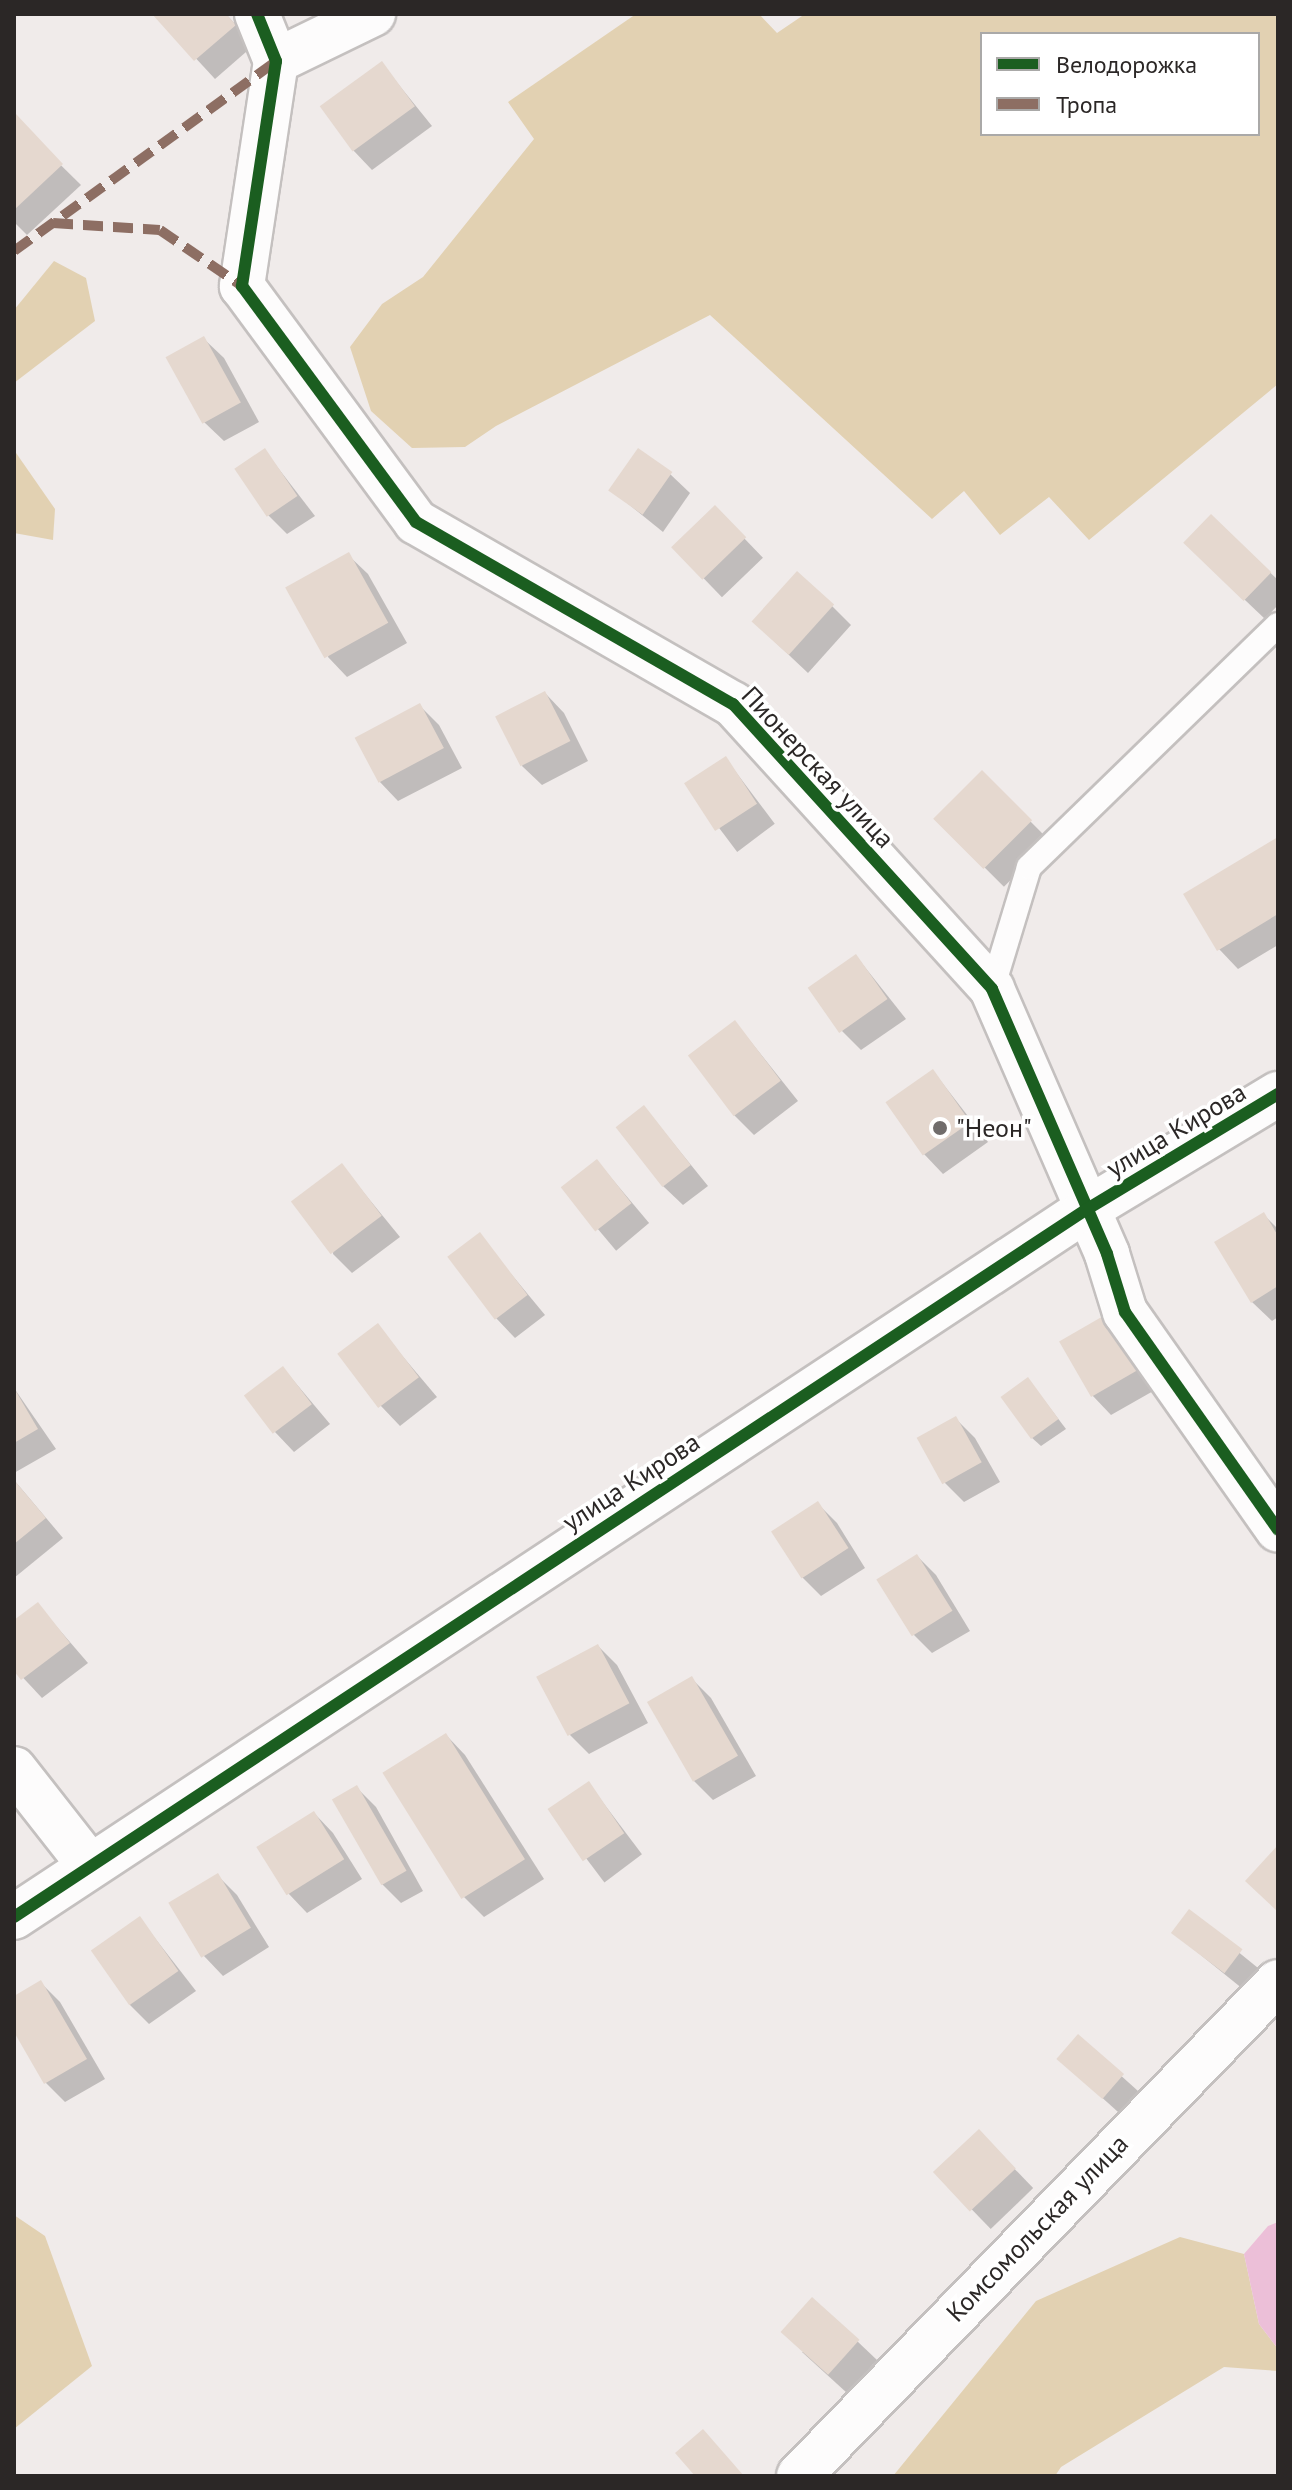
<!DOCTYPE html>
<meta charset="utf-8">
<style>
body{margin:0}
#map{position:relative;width:1292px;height:2490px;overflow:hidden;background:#f0ebea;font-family:"PT Sans",sans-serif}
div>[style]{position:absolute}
.green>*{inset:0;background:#e2d1b2}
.water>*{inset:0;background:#ecbfd8}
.shadow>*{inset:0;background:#0003;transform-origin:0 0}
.building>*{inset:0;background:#e5d8cf;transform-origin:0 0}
.roads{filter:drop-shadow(2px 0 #c4c0bf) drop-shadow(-2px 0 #c4c0bf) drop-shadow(0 2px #c4c0bf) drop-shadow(0 -2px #c4c0bf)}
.service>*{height:24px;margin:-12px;padding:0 12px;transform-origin:12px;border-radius:12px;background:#fdfcfc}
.minor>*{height:44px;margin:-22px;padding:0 22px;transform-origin:22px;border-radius:22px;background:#fdfcfc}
.quiet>*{height:10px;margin-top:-5px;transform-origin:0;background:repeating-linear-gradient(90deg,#8d6e63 0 20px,transparent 0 30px)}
.cycleway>*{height:12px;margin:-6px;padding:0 6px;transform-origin:6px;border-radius:6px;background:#1b5e20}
.dots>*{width:22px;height:22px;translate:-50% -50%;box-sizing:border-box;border:4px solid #fff;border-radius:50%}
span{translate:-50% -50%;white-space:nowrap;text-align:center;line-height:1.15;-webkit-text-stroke:7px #fff;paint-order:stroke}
.street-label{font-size:26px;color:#2b2726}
.poi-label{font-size:26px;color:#2b2726}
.left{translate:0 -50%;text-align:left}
.frame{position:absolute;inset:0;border:16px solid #2b2726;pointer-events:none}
.legend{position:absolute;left:980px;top:32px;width:280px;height:104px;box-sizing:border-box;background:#fff;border:2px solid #aaa9a8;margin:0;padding:10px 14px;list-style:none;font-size:24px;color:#2b2726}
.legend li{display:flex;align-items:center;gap:16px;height:40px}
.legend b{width:40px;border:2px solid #aaa9a8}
</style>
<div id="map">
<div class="green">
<i style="clip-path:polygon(evenodd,636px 14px,759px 14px,777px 33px,805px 14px,1278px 14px,1278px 384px,1089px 540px,1049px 497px,1000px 535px,964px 491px,932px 519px,710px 315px,496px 426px,465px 447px,412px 448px,371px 411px,350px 347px,382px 304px,423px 277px,534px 139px,508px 102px,636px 14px,982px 34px,1258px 34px,1258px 134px,982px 134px,982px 34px)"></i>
<i style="clip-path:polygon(54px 261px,86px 278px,95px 321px,14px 383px,14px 310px)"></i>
<i style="clip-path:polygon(14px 450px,55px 509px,53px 540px,14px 533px)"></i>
<i style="clip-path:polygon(14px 2215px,45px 2236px,92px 2366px,14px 2429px)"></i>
<i style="clip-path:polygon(1180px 2237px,1244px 2254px,1259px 2324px,1278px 2349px,1278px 2371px,1224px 2367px,1061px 2467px,1055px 2476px,893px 2476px,1036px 2301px)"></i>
</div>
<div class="water">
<i style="clip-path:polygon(1278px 2222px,1278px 2349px,1259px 2324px,1244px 2254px,1268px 2226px)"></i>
</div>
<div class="shadow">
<i style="clip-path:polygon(155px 14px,226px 14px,254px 45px,215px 79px)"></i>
<i style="clip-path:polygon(382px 64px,432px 126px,372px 170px,353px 150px)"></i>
<i style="clip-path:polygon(14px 119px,81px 185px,27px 235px,14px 222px)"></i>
<i style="clip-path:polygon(204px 339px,224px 358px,259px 422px,224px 441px,204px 422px)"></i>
<i style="clip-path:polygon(265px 451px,315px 516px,287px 534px,268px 515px)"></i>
<i style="clip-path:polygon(670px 474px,690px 493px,663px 532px,611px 490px)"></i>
<i style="left:715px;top:508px;width:69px;height:57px;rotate:46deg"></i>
<i style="clip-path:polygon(1211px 517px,1278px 580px,1278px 605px,1265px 619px,1205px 562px)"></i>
<i style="clip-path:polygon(348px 555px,368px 574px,407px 643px,347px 677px,328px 657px)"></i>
<i style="clip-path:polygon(832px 606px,851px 625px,808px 673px,773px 640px)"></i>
<i style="clip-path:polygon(545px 693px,564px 713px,588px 761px,542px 785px,522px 766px)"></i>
<i style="clip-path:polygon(420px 706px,439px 725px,462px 768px,398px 801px,379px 781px)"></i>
<i style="left:726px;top:759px;width:81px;height:47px;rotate:53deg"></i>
<i style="left:982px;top:773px;width:96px;height:65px;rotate:45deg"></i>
<i style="clip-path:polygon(1278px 839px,1278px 945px,1238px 969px,1219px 949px)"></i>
<i style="clip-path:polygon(856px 956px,906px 1019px,861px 1050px,842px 1031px)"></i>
<i style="clip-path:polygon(735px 1022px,798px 1101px,754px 1135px,734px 1115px)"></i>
<i style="clip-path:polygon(933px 1071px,988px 1142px,943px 1174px,924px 1154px)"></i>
<i style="clip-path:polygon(644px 1107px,708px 1186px,683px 1205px,663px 1186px)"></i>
<i style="left:597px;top:1161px;width:81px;height:43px;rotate:50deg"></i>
<i style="clip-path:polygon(342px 1166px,400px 1237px,352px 1273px,333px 1254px)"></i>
<i style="clip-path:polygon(1264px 1215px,1278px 1229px,1278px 1317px,1272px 1321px,1252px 1302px)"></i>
<i style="clip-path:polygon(479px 1235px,545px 1315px,515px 1338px,496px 1318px)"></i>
<i style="clip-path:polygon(1105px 1318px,1155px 1390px,1111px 1415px,1092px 1395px)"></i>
<i style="clip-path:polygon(377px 1326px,437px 1397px,400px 1426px,381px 1406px)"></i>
<i style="clip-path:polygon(283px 1368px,330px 1424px,294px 1452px,275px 1432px)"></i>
<i style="clip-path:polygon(1028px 1379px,1066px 1429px,1041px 1446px,1031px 1437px)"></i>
<i style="clip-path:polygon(14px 1388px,56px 1449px,14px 1473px)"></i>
<i style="clip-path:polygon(955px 1418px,975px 1438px,1000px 1482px,964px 1502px,945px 1483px)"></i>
<i style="clip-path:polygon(14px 1480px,63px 1538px,14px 1578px)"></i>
<i style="clip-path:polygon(817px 1503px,837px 1523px,865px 1568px,821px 1596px,802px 1577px)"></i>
<i style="clip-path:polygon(917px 1556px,936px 1575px,970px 1631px,932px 1653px,913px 1634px,879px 1579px)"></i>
<i style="clip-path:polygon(38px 1605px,88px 1663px,42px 1698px,14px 1668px,14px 1623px)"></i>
<i style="clip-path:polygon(598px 1646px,617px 1665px,648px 1723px,589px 1754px,570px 1735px)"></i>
<i style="clip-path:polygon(692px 1679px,711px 1698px,756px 1776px,713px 1800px,694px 1781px)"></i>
<i style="clip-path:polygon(446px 1735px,465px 1755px,544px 1879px,484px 1917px,464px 1897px)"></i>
<i style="left:589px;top:1784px;width:88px;height:47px;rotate:53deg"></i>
<i style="clip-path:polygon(356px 1787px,376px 1807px,423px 1891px,401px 1903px,382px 1884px)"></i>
<i style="clip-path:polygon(314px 1813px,333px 1833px,362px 1879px,307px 1913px,288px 1893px)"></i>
<i style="clip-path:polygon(217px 1875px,237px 1895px,269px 1947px,223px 1976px,204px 1956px)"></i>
<i style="left:1189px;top:1912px;width:92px;height:26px;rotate:39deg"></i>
<i style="clip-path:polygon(140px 1919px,196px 1991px,149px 2024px,130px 2005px)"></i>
<i style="clip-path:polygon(41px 1983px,60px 2002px,105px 2079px,65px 2102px,46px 2083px,14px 2028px,14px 1998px)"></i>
<i style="left:1078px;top:2037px;width:86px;height:29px;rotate:42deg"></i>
<i style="left:979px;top:2132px;width:78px;height:59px;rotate:46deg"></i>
<i style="clip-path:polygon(857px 2341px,877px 2360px,847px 2393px,802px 2352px)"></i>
</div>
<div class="building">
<i style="clip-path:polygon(152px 14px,226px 14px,236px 25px,194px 61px)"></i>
<i style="left:382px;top:61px;width:56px;height:77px;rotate:54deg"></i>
<i style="clip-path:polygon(16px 114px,63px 164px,14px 210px,14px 116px)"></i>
<i style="left:204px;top:336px;width:76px;height:44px;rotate:61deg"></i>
<i style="left:265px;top:448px;width:58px;height:37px;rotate:56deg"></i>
<i style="left:638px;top:448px;width:42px;height:52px;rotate:35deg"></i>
<i style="left:715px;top:505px;width:45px;height:61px;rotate:46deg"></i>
<i style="left:1211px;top:514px;width:84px;height:40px;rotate:44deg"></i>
<i style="left:349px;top:552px;width:81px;height:73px;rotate:61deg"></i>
<i style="left:797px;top:571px;width:50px;height:68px;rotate:42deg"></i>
<i style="left:545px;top:691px;width:56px;height:56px;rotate:63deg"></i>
<i style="left:420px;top:703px;width:51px;height:74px;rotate:62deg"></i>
<i style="left:726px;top:756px;width:57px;height:50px;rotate:57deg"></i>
<i style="left:982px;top:770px;width:71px;height:69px;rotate:45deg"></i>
<i style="clip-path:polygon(1278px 837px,1278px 914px,1217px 951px,1183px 894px)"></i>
<i style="left:856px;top:954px;width:55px;height:59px;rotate:55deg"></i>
<i style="left:735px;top:1020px;width:76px;height:59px;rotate:53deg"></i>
<i style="left:933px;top:1069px;width:65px;height:58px;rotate:55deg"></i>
<i style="left:644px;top:1105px;width:76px;height:36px;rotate:52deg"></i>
<i style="left:597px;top:1159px;width:56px;height:46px;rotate:52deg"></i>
<i style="left:342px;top:1163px;width:66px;height:64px;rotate:53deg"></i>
<i style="clip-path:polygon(1264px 1212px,1278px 1236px,1278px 1286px,1251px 1303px,1214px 1242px)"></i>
<i style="left:480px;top:1232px;width:79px;height:41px;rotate:53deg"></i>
<i style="left:1105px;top:1315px;width:64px;height:53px;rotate:60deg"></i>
<i style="left:378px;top:1323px;width:68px;height:51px;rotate:53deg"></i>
<i style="left:283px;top:1366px;width:48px;height:49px;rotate:53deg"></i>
<i style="left:1028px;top:1377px;width:52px;height:34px;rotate:54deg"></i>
<i style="clip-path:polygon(14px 1388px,38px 1429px,14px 1443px)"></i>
<i style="left:956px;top:1416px;width:53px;height:45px;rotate:61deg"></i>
<i style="clip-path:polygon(14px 1480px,46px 1518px,14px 1544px)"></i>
<i style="left:818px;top:1501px;width:56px;height:56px;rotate:57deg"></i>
<i style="left:917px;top:1554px;width:67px;height:48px;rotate:58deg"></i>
<i style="clip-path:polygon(38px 1602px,70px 1643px,21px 1680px,14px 1671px,14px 1620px)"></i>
<i style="left:598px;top:1644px;width:67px;height:70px;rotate:62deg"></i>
<i style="left:692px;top:1676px;width:92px;height:52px;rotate:60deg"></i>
<i style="left:446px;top:1733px;width:149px;height:75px;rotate:58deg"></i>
<i style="left:589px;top:1781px;width:63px;height:50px;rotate:56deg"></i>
<i style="left:357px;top:1785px;width:99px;height:29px;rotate:60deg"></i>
<i style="left:314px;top:1811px;width:57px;height:68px;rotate:58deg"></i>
<i style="clip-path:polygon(1278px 1845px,1278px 1912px,1245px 1881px)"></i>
<i style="left:218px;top:1873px;width:64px;height:58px;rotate:59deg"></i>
<i style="left:1189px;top:1909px;width:67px;height:30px;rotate:37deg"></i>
<i style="left:140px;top:1916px;width:67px;height:60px;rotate:55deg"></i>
<i style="clip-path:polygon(41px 1980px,87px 2059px,44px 2084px,14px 2032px,14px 1996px)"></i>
<i style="left:1078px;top:2034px;width:61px;height:33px;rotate:41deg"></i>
<i style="left:979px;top:2129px;width:54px;height:63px;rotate:47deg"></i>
<i style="left:812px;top:2297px;width:64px;height:47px;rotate:42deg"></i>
<i style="clip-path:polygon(703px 2429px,744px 2476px,695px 2476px,675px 2453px)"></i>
</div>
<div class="roads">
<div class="service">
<i style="left:992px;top:989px;width:127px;rotate:-73.1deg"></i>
<i style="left:1029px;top:867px;width:347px;rotate:-44.2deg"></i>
</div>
<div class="minor">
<i style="left:257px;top:14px;width:51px;rotate:68deg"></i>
<i style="left:276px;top:61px;width:228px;rotate:98.6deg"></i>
<i style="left:242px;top:286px;width:293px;rotate:53.6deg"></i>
<i style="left:416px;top:522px;width:366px;rotate:29.9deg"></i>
<i style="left:733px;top:704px;width:385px;rotate:47.7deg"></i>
<i style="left:992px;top:989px;width:289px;rotate:66.5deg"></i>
<i style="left:1107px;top:1254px;width:61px;rotate:72.8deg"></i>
<i style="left:1125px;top:1312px;width:266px;rotate:54.9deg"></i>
<i style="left:276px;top:61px;width:108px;rotate:-25.9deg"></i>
<i style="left:14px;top:1769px;width:123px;rotate:51.9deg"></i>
<i style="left:14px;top:1917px;width:1282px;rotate:-33.42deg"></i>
<i style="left:1084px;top:1211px;width:227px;rotate:-31.1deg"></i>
<i style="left:799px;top:2476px;width:688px;rotate:-45.88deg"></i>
</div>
</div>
<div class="quiet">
<i style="left:53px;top:223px;width:107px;rotate:3.7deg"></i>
<i style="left:160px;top:230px;width:99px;rotate:34.3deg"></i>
<i style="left:14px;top:251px;width:324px;rotate:-35.9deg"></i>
</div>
<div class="cycleway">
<i style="left:257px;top:14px;width:51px;rotate:68deg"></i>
<i style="left:276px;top:61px;width:228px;rotate:98.6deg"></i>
<i style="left:242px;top:286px;width:293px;rotate:53.6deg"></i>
<i style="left:416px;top:522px;width:366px;rotate:29.9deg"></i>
<i style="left:733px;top:704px;width:385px;rotate:47.7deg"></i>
<i style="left:992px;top:989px;width:289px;rotate:66.5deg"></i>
<i style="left:1107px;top:1254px;width:61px;rotate:72.8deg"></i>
<i style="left:1125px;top:1312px;width:266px;rotate:54.9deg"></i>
<i style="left:14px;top:1917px;width:1282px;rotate:-33.42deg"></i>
<i style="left:1084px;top:1211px;width:227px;rotate:-31.1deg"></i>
</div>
<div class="dots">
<i style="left:940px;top:1128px;background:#706c6b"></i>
</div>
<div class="street-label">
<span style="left:818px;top:767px;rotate:47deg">Пионерская улица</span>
<span style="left:1176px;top:1130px;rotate:-31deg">улица Кирова</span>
<span style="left:631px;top:1482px;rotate:-33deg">улица Кирова</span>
<span style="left:1037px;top:2228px;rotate:-46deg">Комсомольская улица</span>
</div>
<div class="poi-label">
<span class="left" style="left:956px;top:1128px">"Неон"</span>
</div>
<div class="frame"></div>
<ul class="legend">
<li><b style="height:10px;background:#1b5e20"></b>Велодорожка</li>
<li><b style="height:10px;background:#8d6e63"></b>Тропа</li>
</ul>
</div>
